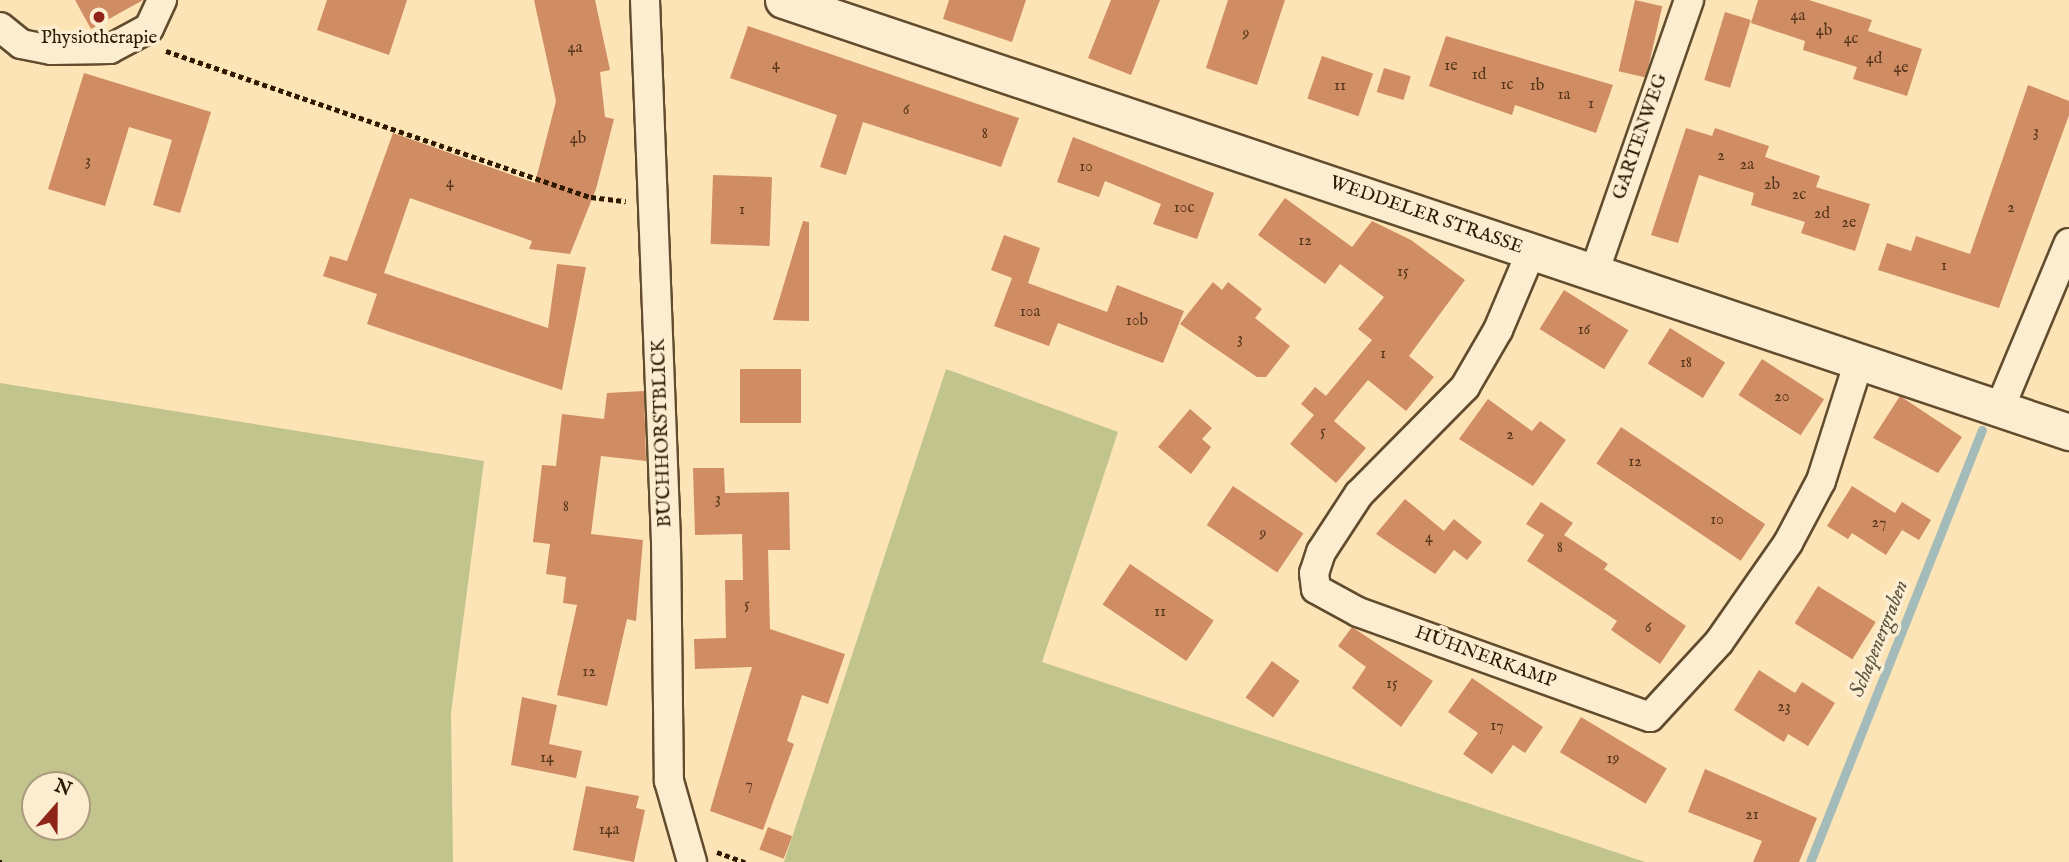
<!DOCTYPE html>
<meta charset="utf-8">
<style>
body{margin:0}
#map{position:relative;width:2069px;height:862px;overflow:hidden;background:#fce4b7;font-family:"IM FELL English",serif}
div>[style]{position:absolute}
.green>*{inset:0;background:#c1c48d}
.stream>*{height:9px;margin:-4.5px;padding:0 4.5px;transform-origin:4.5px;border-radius:4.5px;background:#a4bcb9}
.building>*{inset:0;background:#d08c63;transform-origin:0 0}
.path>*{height:4.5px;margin-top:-2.25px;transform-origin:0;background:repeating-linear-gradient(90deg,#2d1a01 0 5px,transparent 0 8.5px)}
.roads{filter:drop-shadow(2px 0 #614c2e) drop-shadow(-2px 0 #614c2e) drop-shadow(0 2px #614c2e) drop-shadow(0 -2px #614c2e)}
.minor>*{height:28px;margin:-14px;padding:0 14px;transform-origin:14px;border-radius:14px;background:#fdedd0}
.tertiary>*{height:35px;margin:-17.5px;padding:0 17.5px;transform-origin:17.5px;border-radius:17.5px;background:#fdedd0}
.dots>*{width:19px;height:19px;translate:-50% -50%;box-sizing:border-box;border:4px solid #fdedd0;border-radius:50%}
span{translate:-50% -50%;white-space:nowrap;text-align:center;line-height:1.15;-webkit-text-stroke:7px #fdedd0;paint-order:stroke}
.number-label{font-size:16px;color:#56361a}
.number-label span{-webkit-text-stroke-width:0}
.poi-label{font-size:19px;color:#2d1a01}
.street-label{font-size:19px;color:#2d1a01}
.water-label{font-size:21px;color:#575341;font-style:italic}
.north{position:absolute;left:21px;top:771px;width:70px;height:70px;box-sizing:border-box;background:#fdedd0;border:2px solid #aa997d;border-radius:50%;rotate:21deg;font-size:19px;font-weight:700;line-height:28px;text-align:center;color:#2d1a01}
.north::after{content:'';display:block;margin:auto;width:24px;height:32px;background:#8f2418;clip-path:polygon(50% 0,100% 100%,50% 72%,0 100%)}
</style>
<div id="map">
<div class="green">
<i style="clip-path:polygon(946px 369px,1118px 432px,1042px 662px,1645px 862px,784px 862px)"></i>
<i style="clip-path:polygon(evenodd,0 383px,484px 461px,451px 713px,453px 862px,0 862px,0 383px,35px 785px,77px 785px,77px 827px,35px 827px,35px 785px)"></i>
</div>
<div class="stream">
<i style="left:1810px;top:862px;width:465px;rotate:-68.3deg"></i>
</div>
<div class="building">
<i style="clip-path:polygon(75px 0,143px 0,91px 29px)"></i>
<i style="clip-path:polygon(327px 0,407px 0,389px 55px,317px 30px)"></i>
<i style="clip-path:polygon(534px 0,595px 0,610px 70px,600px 72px,605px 117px,614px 119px,596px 189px,570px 254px,529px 249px,532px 241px,410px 198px,384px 273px,548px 328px,557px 264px,586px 267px,562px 390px,367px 324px,377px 294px,323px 276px,330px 256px,347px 261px,393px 133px,535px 183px,556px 101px)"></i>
<i style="clip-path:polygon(949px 0,1026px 0,1012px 42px,943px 19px)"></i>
<i style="clip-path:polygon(1111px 0,1160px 0,1131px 75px,1088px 58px)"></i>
<i style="clip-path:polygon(1228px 0,1285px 0,1257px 85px,1206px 68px)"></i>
<i style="left:1635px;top:0;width:28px;height:73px;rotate:13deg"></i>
<i style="clip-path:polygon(1758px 0,1809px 0,1872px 20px,1868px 31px,1922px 49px,1907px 96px,1853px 79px,1857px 67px,1803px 50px,1805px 41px,1751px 23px)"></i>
<i style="left:1725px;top:12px;width:27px;height:71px;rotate:17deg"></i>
<i style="clip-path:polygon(748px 26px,1019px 118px,1001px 167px,863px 122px,846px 175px,820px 167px,837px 115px,730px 78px)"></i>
<i style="clip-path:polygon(1446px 36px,1613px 85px,1596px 133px,1515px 105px,1512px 115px,1429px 86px)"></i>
<i style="left:1322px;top:56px;width:54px;height:45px;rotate:19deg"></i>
<i style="left:1384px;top:68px;width:28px;height:25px;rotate:17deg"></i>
<i style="clip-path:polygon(84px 73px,211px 112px,180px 213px,153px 205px,172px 140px,129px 127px,105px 206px,48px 189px)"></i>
<i style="clip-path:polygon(2028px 85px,2069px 101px,2069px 115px,1999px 308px,1878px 270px,1887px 243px,1911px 251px,1916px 236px,1970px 254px)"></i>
<i style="clip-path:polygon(1686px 128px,1712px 136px,1715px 128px,1769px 146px,1765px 157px,1820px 176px,1816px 187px,1870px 204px,1855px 251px,1801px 233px,1805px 222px,1751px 205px,1754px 193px,1699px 175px,1678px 243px,1651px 235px)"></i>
<i style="clip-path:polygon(1073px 137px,1214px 193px,1197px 239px,1153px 224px,1161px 204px,1105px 181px,1099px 197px,1057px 182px)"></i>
<i style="left:713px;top:175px;width:59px;height:69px;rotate:2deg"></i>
<i style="clip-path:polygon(1285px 198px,1352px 247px,1372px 221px,1411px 240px,1465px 280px,1409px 356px,1434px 377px,1406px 411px,1368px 380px,1334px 421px,1366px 448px,1336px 483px,1290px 444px,1314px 415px,1301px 404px,1315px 387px,1326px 396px,1372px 340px,1358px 329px,1384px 297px,1340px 264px,1325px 284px,1258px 235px)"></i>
<i style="clip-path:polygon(803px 221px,809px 222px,809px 321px,773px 320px)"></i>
<i style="clip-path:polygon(1004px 235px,1040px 248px,1028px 283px,1107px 312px,1117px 285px,1184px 311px,1163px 363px,1058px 323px,1049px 346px,994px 326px,1012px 278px,991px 270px)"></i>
<i style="clip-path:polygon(1213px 282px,1222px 290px,1228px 282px,1262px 309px,1255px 318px,1290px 346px,1266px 377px,1257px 377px,1180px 324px)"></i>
<i style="left:1564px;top:290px;width:76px;height:46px;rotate:32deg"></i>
<i style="left:1670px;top:328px;width:65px;height:42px;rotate:32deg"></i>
<i style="left:1762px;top:359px;width:74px;height:43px;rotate:33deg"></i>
<i style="left:740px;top:369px;width:61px;height:54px"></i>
<i style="clip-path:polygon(644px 391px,646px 461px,601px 456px,591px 534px,643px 540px,636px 621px,627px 619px,607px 706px,557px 695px,577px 605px,563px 603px,566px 577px,546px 574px,550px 544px,533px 542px,542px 465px,556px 466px,562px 414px,604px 419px,607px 393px)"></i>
<i style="clip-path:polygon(1900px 396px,1962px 437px,1938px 473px,1873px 438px)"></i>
<i style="clip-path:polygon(1488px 399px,1532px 431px,1540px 421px,1566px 440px,1533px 486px,1459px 439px)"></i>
<i style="clip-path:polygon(1190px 409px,1212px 428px,1202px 439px,1211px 447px,1191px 474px,1158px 447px)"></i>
<i style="left:1621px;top:427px;width:174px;height:44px;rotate:34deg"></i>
<i style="clip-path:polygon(693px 468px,724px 468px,725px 493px,789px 492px,790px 550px,768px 550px,770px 629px,845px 654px,828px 704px,802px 695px,787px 741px,794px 744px,763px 830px,710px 811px,752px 667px,695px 669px,694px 639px,726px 638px,725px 580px,743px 580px,742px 534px,695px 535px)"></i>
<i style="left:1233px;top:486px;width:85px;height:47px;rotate:34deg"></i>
<i style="clip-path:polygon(1852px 486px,1895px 513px,1902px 502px,1931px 520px,1919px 540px,1902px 530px,1886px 555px,1852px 533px,1848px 539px,1827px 526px)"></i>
<i style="clip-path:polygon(1405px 499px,1444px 531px,1454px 519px,1482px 542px,1467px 560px,1454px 550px,1435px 574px,1376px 534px)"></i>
<i style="clip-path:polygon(1541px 502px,1573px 523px,1564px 535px,1608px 564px,1604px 569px,1686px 626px,1660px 664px,1611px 630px,1617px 621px,1527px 561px,1544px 535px,1526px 524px)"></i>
<i style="left:1130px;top:564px;width:101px;height:49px;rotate:34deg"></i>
<i style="left:1818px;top:586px;width:68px;height:44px;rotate:32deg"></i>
<i style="clip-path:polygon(1352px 627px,1433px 681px,1401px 727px,1352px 688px,1366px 667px,1338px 646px)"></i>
<i style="left:1272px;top:661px;width:34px;height:45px;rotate:36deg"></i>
<i style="clip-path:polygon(1759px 670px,1795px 693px,1802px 682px,1835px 703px,1808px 746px,1788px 734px,1784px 742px,1734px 710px)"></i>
<i style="clip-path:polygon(1472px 678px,1543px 727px,1525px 753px,1513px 745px,1492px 774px,1463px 754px,1478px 733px,1448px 712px)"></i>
<i style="clip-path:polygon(522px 697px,557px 705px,549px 744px,582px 751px,576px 778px,511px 765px)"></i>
<i style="left:1581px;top:717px;width:100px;height:41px;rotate:31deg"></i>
<i style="clip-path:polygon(1705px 769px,1817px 818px,1799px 862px,1753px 862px,1762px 841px,1688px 812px)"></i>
<i style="clip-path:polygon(586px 786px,639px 796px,636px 808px,645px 810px,634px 862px,573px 850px)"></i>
<i style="left:768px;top:827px;width:26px;height:24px;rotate:21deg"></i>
</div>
<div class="path">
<i style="left:166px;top:51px;width:449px;rotate:19deg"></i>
<i style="left:591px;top:197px;width:35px;rotate:7deg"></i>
<i style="left:717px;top:852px;width:30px;rotate:20deg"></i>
<i style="left:0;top:862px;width:2px"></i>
</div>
<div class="roads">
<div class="minor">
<i style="left:645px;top:0;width:542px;rotate:87.78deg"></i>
<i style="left:666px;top:542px;width:239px;rotate:89.3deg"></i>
<i style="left:669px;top:781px;width:84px;rotate:74.1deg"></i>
<i style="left:0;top:27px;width:27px;rotate:39deg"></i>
<i style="left:21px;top:44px;width:31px;rotate:11deg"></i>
<i style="left:51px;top:50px;width:59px;rotate:-1deg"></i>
<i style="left:110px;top:49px;width:44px;rotate:-28.3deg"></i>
<i style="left:149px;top:28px;width:31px;rotate:-65deg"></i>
<i style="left:1531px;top:252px;width:85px;rotate:112.9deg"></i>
<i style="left:1498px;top:330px;width:66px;rotate:120.1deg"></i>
<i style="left:1465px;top:387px;width:151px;rotate:134.7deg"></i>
<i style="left:1359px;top:494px;width:69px;rotate:123.2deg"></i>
<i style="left:1321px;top:552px;width:22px;rotate:108deg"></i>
<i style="left:1314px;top:573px;width:16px;rotate:83deg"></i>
<i style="left:1316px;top:589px;width:48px;rotate:28.7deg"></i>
<i style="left:1358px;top:612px;width:310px;rotate:19.8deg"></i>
<i style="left:1650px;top:717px;width:102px;rotate:-47.4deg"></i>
<i style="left:1719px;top:642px;width:121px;rotate:-55.1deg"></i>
<i style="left:1788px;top:543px;width:70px;rotate:-62deg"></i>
<i style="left:1821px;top:481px;width:126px;rotate:-72.4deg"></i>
<i style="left:1594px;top:273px;width:289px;rotate:-70.8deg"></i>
<i style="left:1999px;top:410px;width:181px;rotate:-67.3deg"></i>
</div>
<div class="tertiary">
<i style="left:783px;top:0;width:1357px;rotate:18.57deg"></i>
</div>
</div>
<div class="dots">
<i style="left:99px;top:17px;background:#8f2418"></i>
</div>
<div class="number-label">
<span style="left:1798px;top:16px">4a</span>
<span style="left:1824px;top:31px">4b</span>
<span style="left:1246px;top:34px">9</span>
<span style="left:1851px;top:39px">4c</span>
<span style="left:575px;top:48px">4a</span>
<span style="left:1874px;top:59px">4d</span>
<span style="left:776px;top:65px">4</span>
<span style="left:1451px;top:66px">1e</span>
<span style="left:1901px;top:68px">4e</span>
<span style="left:1479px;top:75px">1d</span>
<span style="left:1507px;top:85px">1c</span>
<span style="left:1340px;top:86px">11</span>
<span style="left:1537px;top:86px">1b</span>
<span style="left:1564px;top:95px">1a</span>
<span style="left:1591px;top:104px">1</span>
<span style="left:906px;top:110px">6</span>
<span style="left:2036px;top:132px">3</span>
<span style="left:985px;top:134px">8</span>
<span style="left:578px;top:139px">4b</span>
<span style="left:1721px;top:156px">2</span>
<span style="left:88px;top:161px">3</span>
<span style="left:1747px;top:165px">2a</span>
<span style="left:1086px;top:167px">10</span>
<span style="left:450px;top:183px">4</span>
<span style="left:1772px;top:185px">2b</span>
<span style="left:1799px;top:195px">2c</span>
<span style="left:1184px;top:208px">10c</span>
<span style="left:2011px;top:208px">2</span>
<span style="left:742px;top:210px">1</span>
<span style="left:1822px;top:214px">2d</span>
<span style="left:1849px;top:223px">2e</span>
<span style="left:1305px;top:241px">12</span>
<span style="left:1944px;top:266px">1</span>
<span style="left:1403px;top:272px">15</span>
<span style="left:1030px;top:312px">10a</span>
<span style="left:1137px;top:321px">10b</span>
<span style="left:1584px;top:330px">16</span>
<span style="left:1240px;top:339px">3</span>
<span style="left:1383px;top:354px">1</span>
<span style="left:1686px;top:363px">18</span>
<span style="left:1782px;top:397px">20</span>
<span style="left:1323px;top:432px">5</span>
<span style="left:1510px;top:435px">2</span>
<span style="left:1635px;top:462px">12</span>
<span style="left:718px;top:499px">3</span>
<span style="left:566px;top:507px">8</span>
<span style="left:1717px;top:520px">10</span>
<span style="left:1879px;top:523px">27</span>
<span style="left:1263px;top:534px">9</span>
<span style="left:1429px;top:538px">4</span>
<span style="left:1560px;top:548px">8</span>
<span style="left:747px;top:605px">5</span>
<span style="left:1160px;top:612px">11</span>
<span style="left:1648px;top:628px">6</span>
<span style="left:589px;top:672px">12</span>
<span style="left:1392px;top:684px">15</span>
<span style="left:1784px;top:707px">23</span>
<span style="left:1497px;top:726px">17</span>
<span style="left:547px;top:758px">14</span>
<span style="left:1613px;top:759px">19</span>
<span style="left:749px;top:785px">7</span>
<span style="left:1752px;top:815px">21</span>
<span style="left:609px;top:830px">14a</span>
</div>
<div class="poi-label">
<span style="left:99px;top:39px">Physiotherapie</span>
</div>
<div class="street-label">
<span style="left:1641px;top:137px;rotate:-71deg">GARTENWEG</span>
<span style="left:1426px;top:216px;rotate:19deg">WEDDELER STRASSE</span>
<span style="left:663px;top:433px;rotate:-92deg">BUCHHORSTBLICK</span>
<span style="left:1485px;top:658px;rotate:20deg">HÜHNERKAMP</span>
</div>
<div class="water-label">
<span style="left:1880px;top:639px;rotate:-68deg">Schapenergraben</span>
</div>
<div class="north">N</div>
</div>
